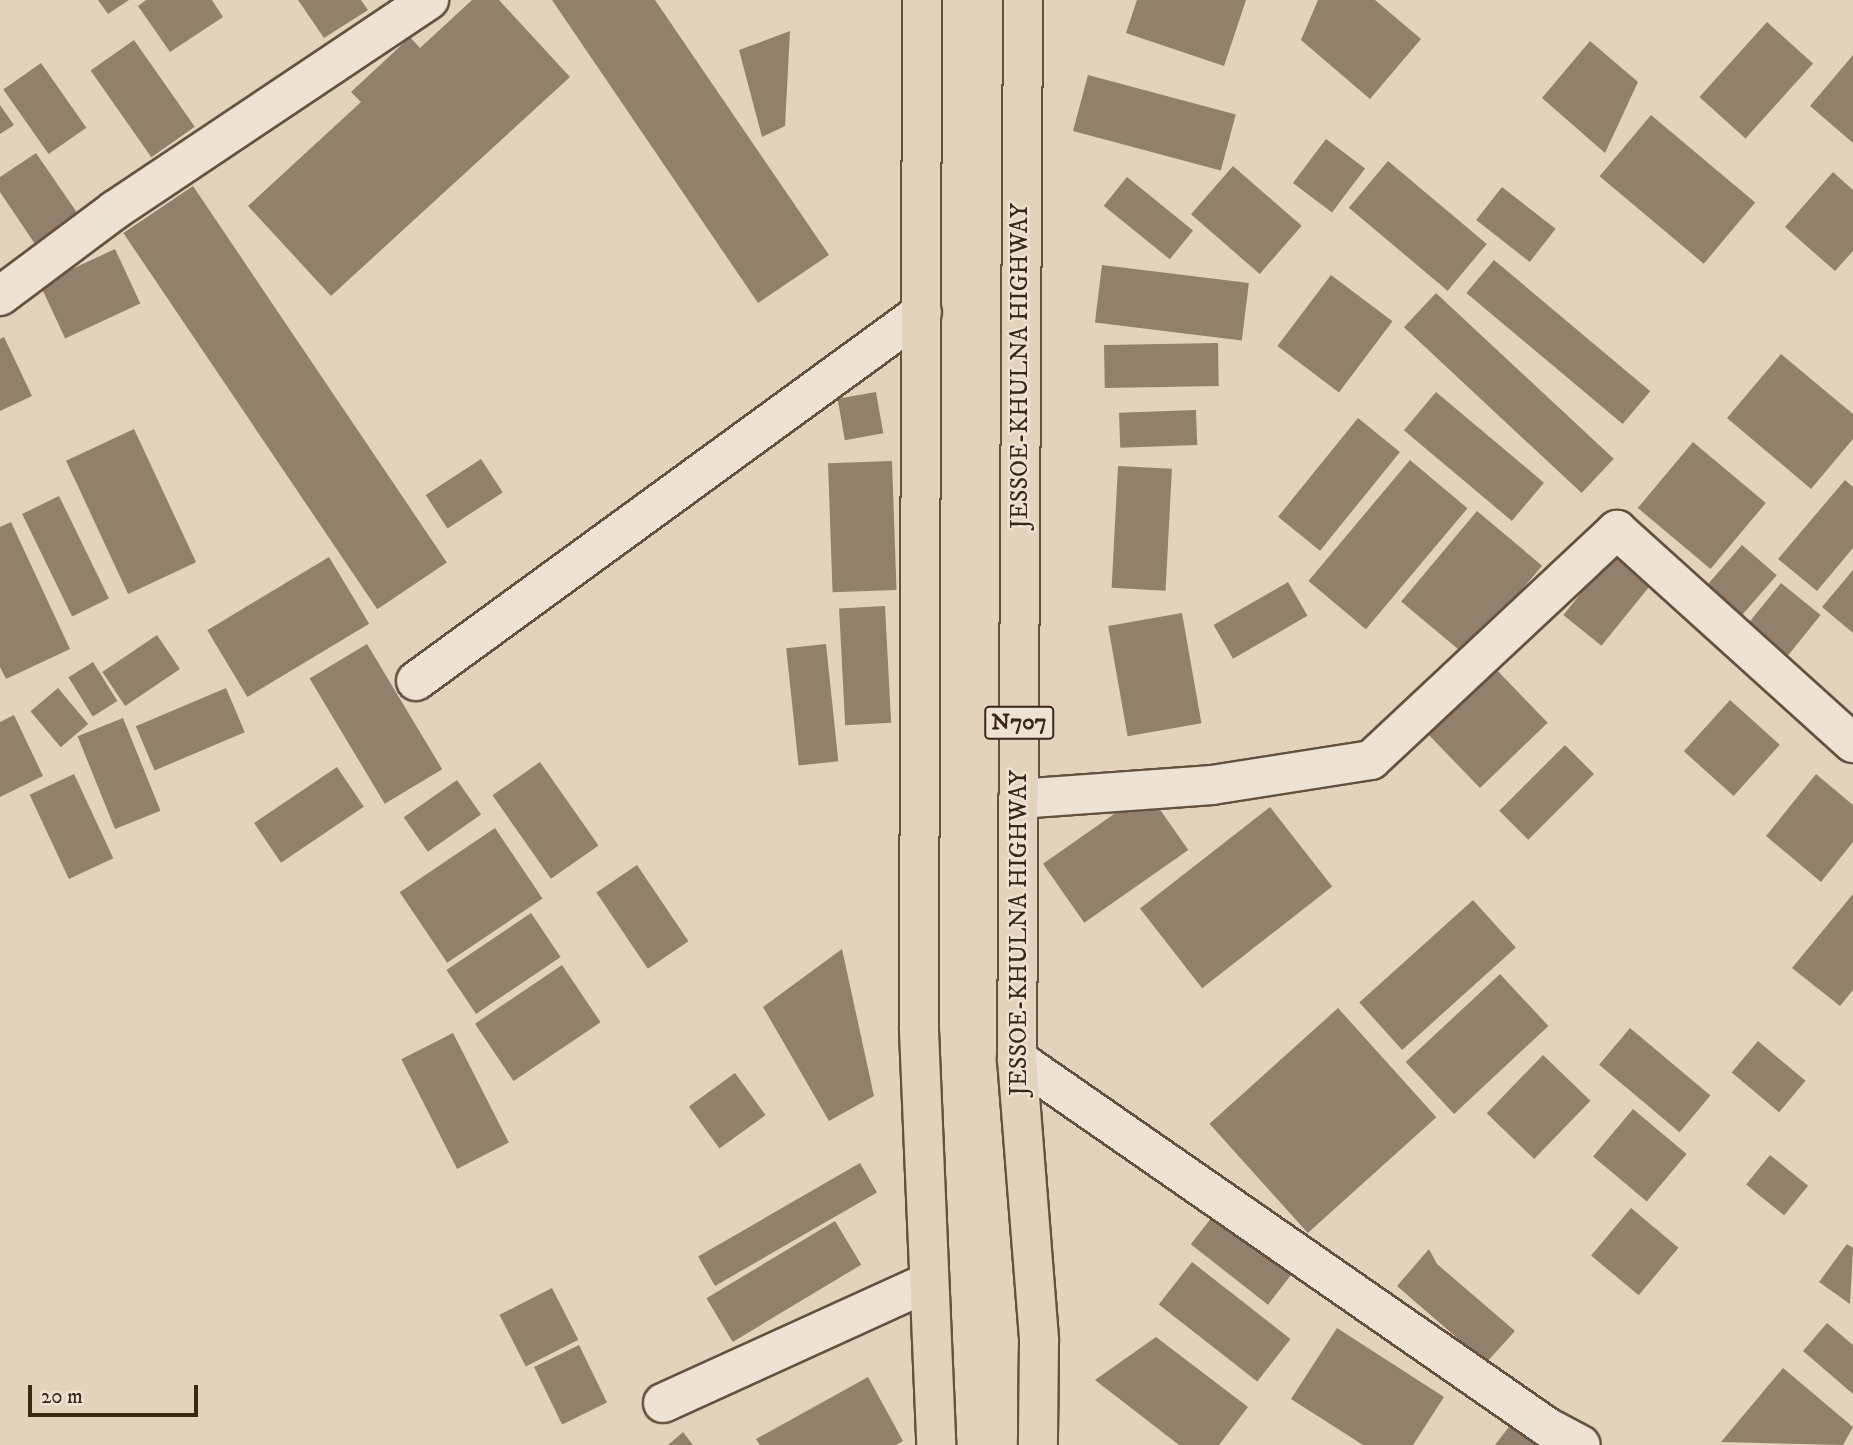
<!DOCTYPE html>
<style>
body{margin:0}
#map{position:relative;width:1853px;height:1445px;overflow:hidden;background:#e4d3bc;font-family:"IM FELL DW Pica",serif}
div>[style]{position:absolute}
.building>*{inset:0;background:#92806c;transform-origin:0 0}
.roads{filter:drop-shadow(2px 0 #645240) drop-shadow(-2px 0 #645240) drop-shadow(0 2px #645240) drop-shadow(0 -2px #645240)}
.minor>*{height:38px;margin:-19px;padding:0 19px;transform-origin:19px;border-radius:19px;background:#ede2d3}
.trunk>*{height:38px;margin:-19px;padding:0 19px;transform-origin:19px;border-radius:19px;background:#e4d3bc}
span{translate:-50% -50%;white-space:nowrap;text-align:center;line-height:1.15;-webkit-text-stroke:5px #ede2d3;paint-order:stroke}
.shield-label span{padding:2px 5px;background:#ede2d3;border:2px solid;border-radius:5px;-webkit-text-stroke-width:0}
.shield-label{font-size:23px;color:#3a2716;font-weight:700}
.street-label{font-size:24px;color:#3a2716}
.scale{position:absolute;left:28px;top:1385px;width:170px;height:32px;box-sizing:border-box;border:4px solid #3a2716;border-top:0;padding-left:9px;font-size:21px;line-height:24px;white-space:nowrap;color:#3a2716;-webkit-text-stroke:5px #ede2d3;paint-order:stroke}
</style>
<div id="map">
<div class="building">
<i style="clip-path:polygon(98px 0,129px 0,108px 14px)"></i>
<i style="clip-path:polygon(146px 0,212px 0,223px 17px,170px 52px,138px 6px)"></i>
<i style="clip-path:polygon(298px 0,361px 0,368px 10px,324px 38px)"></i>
<i style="clip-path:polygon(472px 0,499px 0,570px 77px,331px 296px,248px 206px,361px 102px,351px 92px,410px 37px,420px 48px)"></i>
<i style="clip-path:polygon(552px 0,655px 0,829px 255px,758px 303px)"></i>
<i style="clip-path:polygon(1137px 0,1246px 0,1224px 66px,1126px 33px)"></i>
<i style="clip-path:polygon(1318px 0,1375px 0,1421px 39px,1370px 99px,1301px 40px)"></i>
<i style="left:1767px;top:22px;width:62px;height:101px;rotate:42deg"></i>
<i style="clip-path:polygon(790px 31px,785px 126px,762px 137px,739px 50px)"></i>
<i style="left:134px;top:40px;width:106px;height:53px;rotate:55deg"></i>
<i style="clip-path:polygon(1590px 41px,1638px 82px,1605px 153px,1542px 98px)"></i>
<i style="clip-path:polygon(1853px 55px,1853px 143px,1810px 106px)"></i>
<i style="left:41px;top:63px;width:79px;height:46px;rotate:55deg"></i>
<i style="left:1088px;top:75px;width:153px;height:58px;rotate:15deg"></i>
<i style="clip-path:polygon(0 105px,14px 125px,0 134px)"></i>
<i style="left:1651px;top:115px;width:136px;height:80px;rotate:40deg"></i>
<i style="left:1326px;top:139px;width:49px;height:55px;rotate:37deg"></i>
<i style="clip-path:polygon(36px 153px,80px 217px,37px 247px,0 192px,0 177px)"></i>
<i style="left:1388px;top:161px;width:129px;height:61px;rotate:40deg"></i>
<i style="left:1233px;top:166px;width:91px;height:64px;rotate:41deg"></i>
<i style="clip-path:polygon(1833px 172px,1853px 190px,1853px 251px,1835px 271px,1785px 227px)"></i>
<i style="left:1127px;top:177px;width:85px;height:37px;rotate:39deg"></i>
<i style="left:193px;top:186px;width:454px;height:84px;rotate:56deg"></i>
<i style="left:1502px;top:187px;width:68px;height:42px;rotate:38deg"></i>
<i style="left:115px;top:249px;width:60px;height:83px;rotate:65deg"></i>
<i style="left:1494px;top:260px;width:204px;height:43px;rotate:40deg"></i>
<i style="left:1102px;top:265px;width:148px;height:58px;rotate:7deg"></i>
<i style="left:1331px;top:275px;width:77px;height:89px;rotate:37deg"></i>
<i style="left:1436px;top:293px;width:243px;height:47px;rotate:43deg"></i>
<i style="clip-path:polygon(4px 337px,32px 396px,0 411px,0 339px)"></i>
<i style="left:1218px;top:343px;width:43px;height:114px;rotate:89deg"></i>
<i style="clip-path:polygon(1781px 354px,1853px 414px,1853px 439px,1811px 489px,1727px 418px)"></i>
<i style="left:876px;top:392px;width:42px;height:39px;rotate:80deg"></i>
<i style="left:1436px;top:392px;width:141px;height:50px;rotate:40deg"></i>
<i style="left:1196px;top:410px;width:35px;height:77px;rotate:88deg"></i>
<i style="left:1358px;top:418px;width:54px;height:127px;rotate:39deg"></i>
<i style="left:134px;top:429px;width:147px;height:75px;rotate:65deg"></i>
<i style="left:1693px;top:442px;width:95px;height:86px;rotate:40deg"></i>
<i style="left:481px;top:459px;width:40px;height:66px;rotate:57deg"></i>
<i style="left:1410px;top:460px;width:75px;height:158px;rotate:40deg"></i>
<i style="left:892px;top:461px;width:129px;height:64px;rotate:88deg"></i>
<i style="left:1118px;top:466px;width:54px;height:122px;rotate:3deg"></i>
<i style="clip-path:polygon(1845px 480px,1853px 487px,1853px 548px,1817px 591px,1778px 559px)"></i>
<i style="left:59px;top:496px;width:114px;height:41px;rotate:64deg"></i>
<i style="left:1477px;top:511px;width:85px;height:118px;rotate:40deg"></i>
<i style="clip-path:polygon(11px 522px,70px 649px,6px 679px,0 667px,0 527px)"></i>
<i style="left:1620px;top:545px;width:49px;height:90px;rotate:39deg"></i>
<i style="left:1742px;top:545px;width:46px;height:69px;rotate:41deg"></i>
<i style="left:329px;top:557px;width:78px;height:142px;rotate:59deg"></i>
<i style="clip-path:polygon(1853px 570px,1853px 633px,1822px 607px)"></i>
<i style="left:1288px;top:582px;width:39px;height:86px;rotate:60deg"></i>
<i style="left:1781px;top:583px;width:51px;height:57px;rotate:39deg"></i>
<i style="left:885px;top:606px;width:117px;height:46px;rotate:87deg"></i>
<i style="left:1182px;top:613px;width:112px;height:75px;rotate:80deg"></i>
<i style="left:157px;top:635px;width:41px;height:66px;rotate:56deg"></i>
<i style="left:367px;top:644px;width:146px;height:67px;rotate:59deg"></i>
<i style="left:826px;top:644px;width:118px;height:40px;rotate:84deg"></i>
<i style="left:93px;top:662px;width:46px;height:29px;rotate:58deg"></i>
<i style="left:1490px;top:663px;width:83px;height:94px;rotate:46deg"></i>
<i style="left:58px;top:688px;width:47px;height:36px;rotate:50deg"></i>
<i style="left:226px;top:688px;width:48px;height:98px;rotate:67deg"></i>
<i style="left:1730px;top:700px;width:67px;height:69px;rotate:42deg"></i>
<i style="clip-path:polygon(14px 715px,43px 776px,0 797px,0 722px)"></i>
<i style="left:123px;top:718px;width:100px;height:49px;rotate:68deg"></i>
<i style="left:1565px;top:745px;width:41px;height:93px;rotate:45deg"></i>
<i style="left:540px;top:762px;width:102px;height:58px;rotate:55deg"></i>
<i style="left:337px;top:767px;width:48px;height:100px;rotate:56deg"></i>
<i style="left:74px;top:774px;width:93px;height:49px;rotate:65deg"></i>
<i style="clip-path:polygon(1816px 774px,1853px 805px,1853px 842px,1821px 882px,1766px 836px)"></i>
<i style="left:457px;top:780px;width:42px;height:65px;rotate:55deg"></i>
<i style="left:1147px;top:791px;width:72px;height:127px;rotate:55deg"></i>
<i style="left:1270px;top:807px;width:101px;height:165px;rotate:52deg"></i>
<i style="left:495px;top:828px;width:85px;height:115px;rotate:56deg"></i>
<i style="left:637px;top:865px;width:92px;height:49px;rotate:56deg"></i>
<i style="clip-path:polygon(1853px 894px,1853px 990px,1840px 1006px,1792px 968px)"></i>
<i style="left:1473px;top:900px;width:64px;height:153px;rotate:48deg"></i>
<i style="left:531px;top:913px;width:53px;height:102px;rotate:56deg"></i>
<i style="clip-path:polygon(842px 949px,874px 1096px,829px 1121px,763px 1007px)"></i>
<i style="left:562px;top:965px;width:69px;height:105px;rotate:56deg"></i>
<i style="left:1500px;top:974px;width:71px;height:129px;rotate:47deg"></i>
<i style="left:1338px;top:1008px;width:147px;height:173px;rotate:48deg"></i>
<i style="left:1630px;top:1028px;width:105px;height:48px;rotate:40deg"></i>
<i style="left:453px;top:1033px;width:123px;height:58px;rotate:63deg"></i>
<i style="left:1758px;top:1041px;width:62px;height:41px;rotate:40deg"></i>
<i style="left:1543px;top:1055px;width:66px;height:81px;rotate:44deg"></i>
<i style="left:735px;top:1073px;width:52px;height:57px;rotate:54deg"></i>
<i style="left:1633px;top:1109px;width:70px;height:62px;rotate:40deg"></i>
<i style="left:1770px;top:1155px;width:49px;height:38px;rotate:39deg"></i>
<i style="left:860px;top:1163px;width:34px;height:187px;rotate:60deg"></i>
<i style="left:1631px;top:1208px;width:62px;height:62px;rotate:40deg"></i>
<i style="left:1216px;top:1212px;width:98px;height:41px;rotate:38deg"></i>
<i style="left:835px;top:1221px;width:51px;height:150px;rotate:59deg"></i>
<i style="clip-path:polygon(1847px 1244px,1853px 1248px,1850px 1304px,1819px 1282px)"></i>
<i style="clip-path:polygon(1429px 1249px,1437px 1264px,1515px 1331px,1486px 1363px,1397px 1286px)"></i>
<i style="left:1192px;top:1262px;width:125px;height:54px;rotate:38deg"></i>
<i style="left:552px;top:1288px;width:58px;height:59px;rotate:63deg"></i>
<i style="clip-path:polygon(1827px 1323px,1853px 1345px,1853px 1394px,1803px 1351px)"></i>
<i style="clip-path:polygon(1337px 1328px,1444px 1397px,1413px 1445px,1363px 1445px,1291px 1399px)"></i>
<i style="clip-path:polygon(1156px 1337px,1248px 1407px,1219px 1445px,1179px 1445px,1095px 1380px)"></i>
<i style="left:579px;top:1345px;width:64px;height:50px;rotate:64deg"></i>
<i style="clip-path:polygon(1783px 1368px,1853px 1427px,1843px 1445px,1721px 1442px)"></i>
<i style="clip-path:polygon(868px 1377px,903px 1441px,896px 1445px,760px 1445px,756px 1439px)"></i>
<i style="clip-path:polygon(1518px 1415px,1558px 1445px,1495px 1445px)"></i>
<i style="clip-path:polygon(683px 1432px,693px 1445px,668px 1445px)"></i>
</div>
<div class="roads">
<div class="minor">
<i style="left:0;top:296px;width:144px;rotate:-36.8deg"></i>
<i style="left:115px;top:210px;width:378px;rotate:-33.8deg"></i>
<i style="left:416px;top:681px;width:626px;rotate:-36.1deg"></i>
<i style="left:1018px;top:799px;width:195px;rotate:-4.1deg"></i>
<i style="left:1212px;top:785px;width:161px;rotate:-8.9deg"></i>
<i style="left:1371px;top:760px;width:337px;rotate:-43.1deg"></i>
<i style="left:1617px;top:530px;width:318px;rotate:42.1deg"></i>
<i style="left:1017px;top:1059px;width:645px;rotate:34.77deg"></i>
<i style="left:1547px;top:1427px;width:38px;rotate:28deg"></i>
<i style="left:663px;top:1403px;width:291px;rotate:-24.5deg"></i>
</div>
<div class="trunk">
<i style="left:922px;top:0;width:1031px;rotate:90.17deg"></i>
<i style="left:919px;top:1031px;width:414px;rotate:87.6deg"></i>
<i style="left:1023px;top:0;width:1059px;rotate:90.32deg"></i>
<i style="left:1017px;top:1059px;width:283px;rotate:85.5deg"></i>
<i style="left:1039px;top:1341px;width:104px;rotate:90.6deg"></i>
</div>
</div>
<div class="shield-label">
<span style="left:1019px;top:723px">N707</span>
</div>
<div class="street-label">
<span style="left:1021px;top:366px;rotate:-90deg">JESSOE-KHULNA HIGHWAY</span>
<span style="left:1020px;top:933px;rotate:-90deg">JESSOE-KHULNA HIGHWAY</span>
</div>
<div class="scale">20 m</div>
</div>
